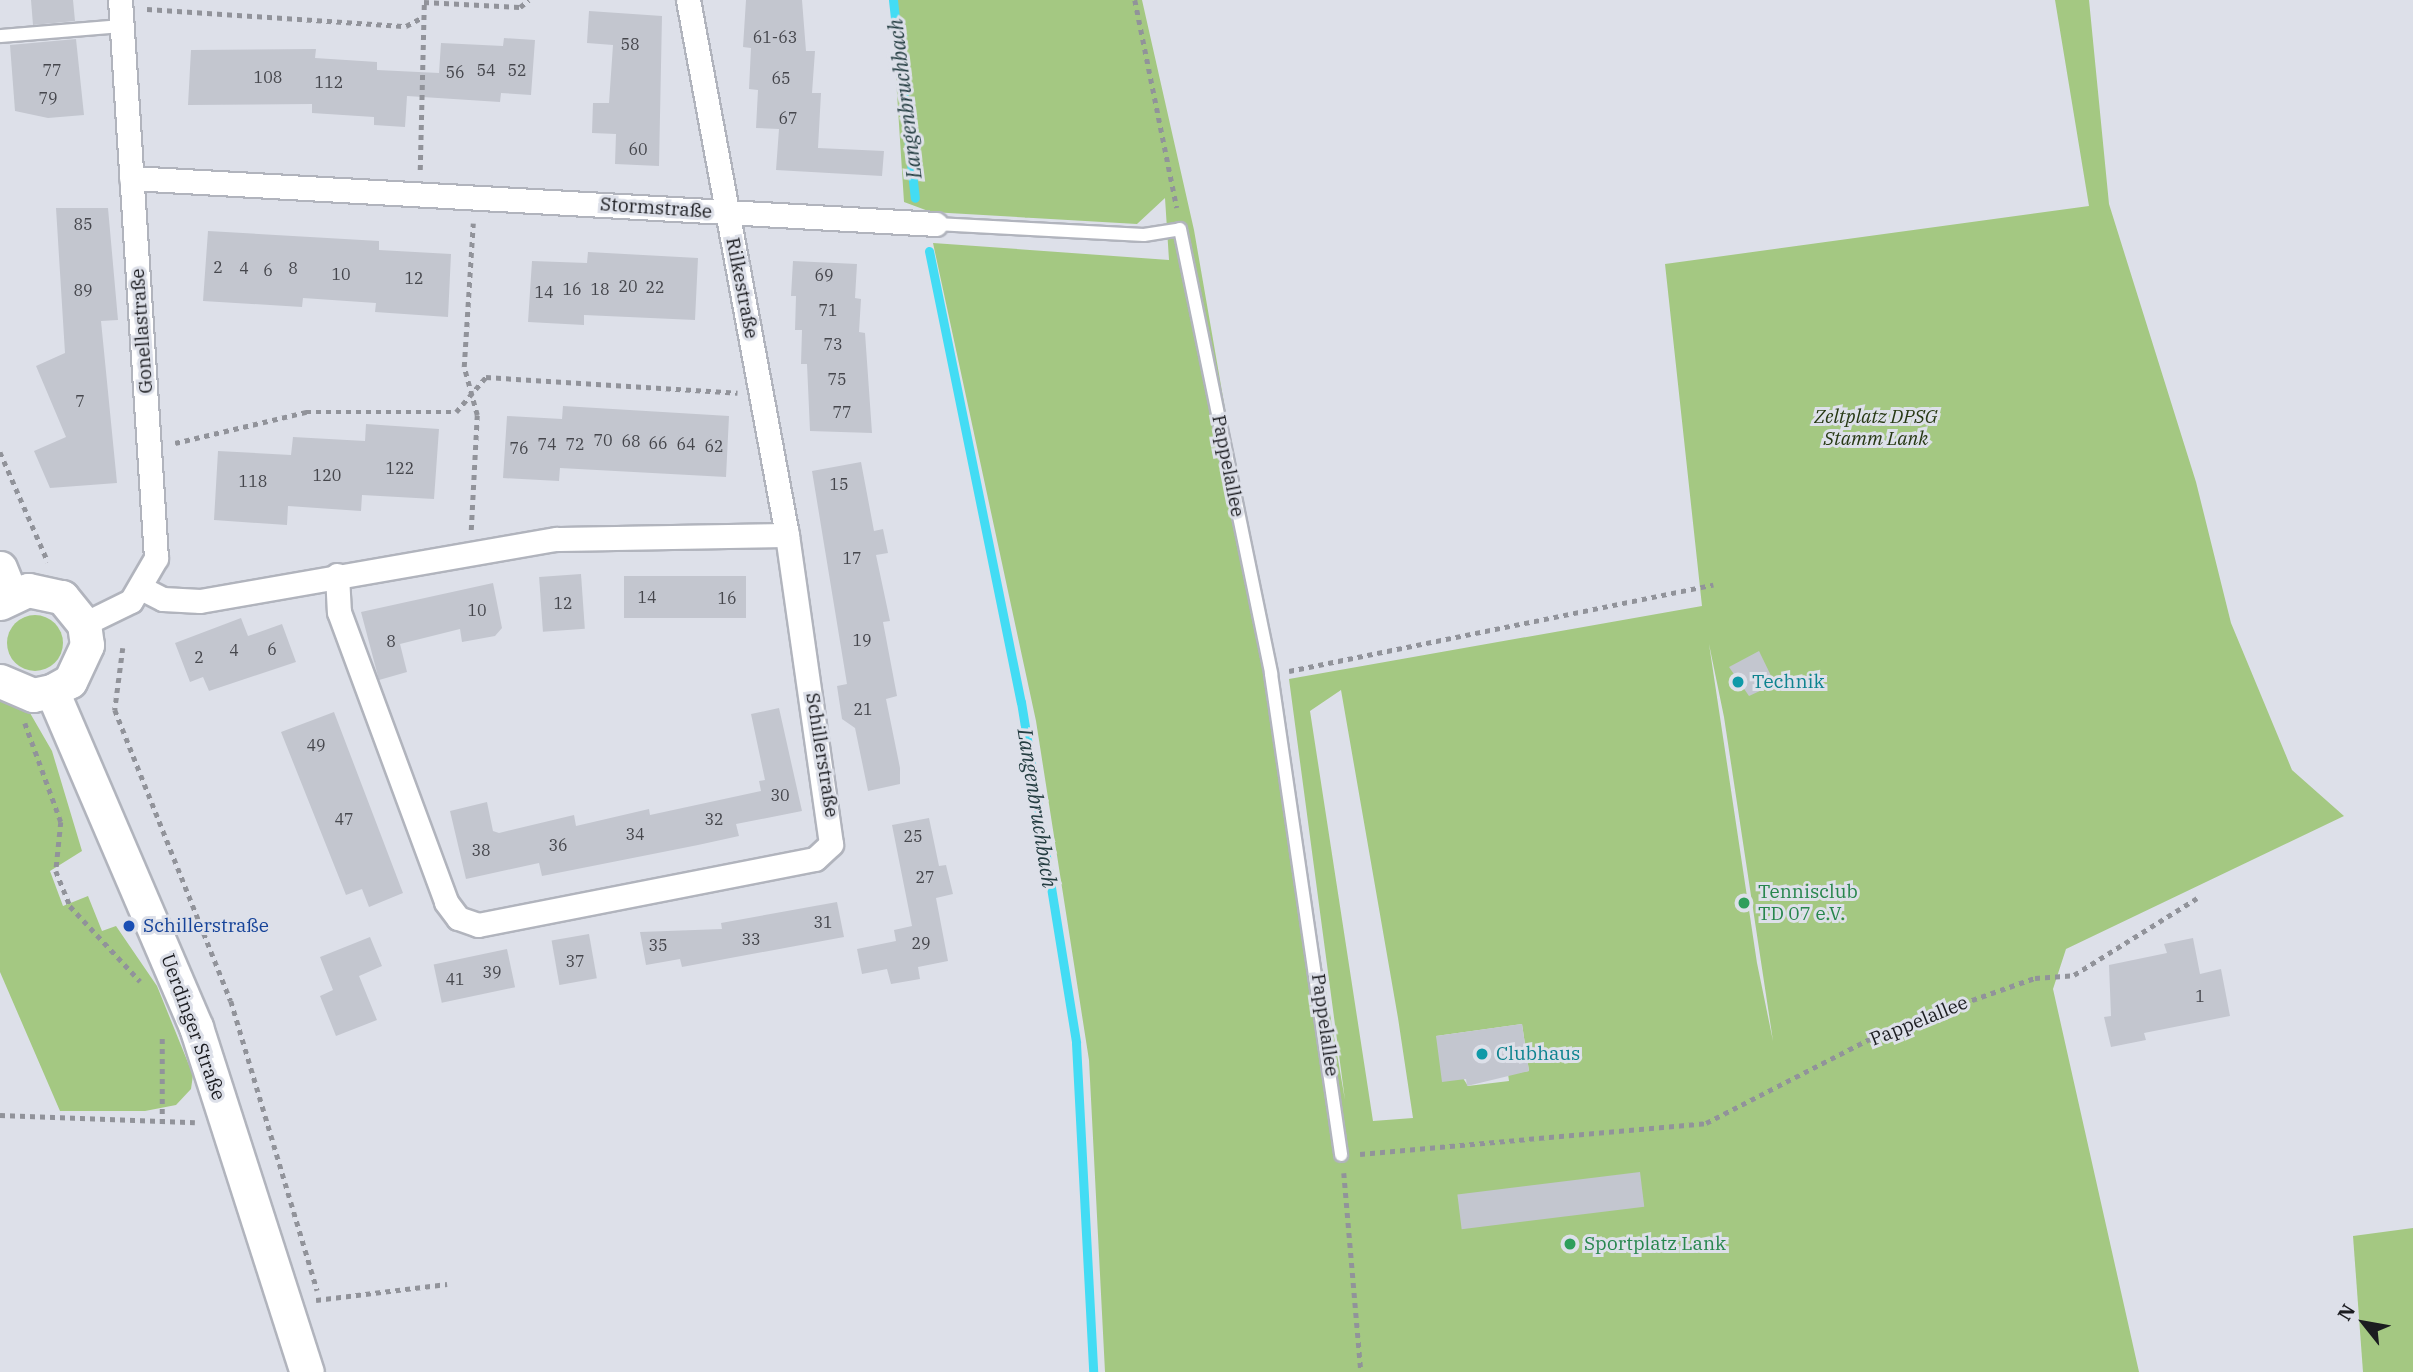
<!DOCTYPE html>
<meta charset="utf-8">
<style>
body{margin:0}
#map{position:relative;width:2413px;height:1372px;overflow:hidden;background:#dde0e9;font-family:"IBM Plex Serif",serif}
div>[style]{position:absolute}
.green>*{inset:0;background:#a4c882}
.round{border-radius:50%}
.stream>*{height:9px;margin:-4.5px;padding:0 4.5px;transform-origin:4.5px;border-radius:4.5px;background:#43dcf4}
.building>*{inset:0;background:#c3c6cf;transform-origin:0 0}
.path>*{height:4.5px;margin-top:-2.25px;transform-origin:0;background:repeating-linear-gradient(90deg,#91939a 0 5px,transparent 0 10px)}
.roads{filter:drop-shadow(2px 0 #b1b4bd) drop-shadow(-2px 0 #b1b4bd) drop-shadow(0 2px #b1b4bd) drop-shadow(0 -2px #b1b4bd)}
.lane>*{height:12px;margin:-6px;padding:0 6px;transform-origin:6px;border-radius:6px;background:#fff}
.street>*{height:23px;margin:-11.5px;padding:0 11.5px;transform-origin:11.5px;border-radius:11.5px;background:#fff}
.secondary>*{height:33px;margin:-16.5px;padding:0 16.5px;transform-origin:16.5px;border-radius:16.5px;background:#fff}
.dots>*{width:19px;height:19px;translate:-50% -50%;box-sizing:border-box;border:4px solid #dde0e9;border-radius:50%}
span{translate:-50% -50%;white-space:nowrap;text-align:center;line-height:1.15;-webkit-text-stroke:6px #dde0e9;paint-order:stroke}
.number-label{font-size:16px;color:#45464c}
.number-label span{-webkit-text-stroke-width:0}
.street-label{font-size:19px;color:#1b1c20}
.park-label{font-size:19px;color:#263813;font-style:italic}
.culture-label{font-size:19px;color:#0d838f}
.left{translate:0 -50%;text-align:left}
.leisure-label{font-size:19px;color:#27864d}
.transit-label{font-size:19px;color:#164399}
.water-label{font-size:21px;color:#233c40;font-style:italic}
.north{position:absolute;left:2329px;top:1288px;width:70px;height:70px;-webkit-text-stroke:5px #dde0e9;paint-order:stroke;rotate:301deg;font-size:19px;font-weight:700;line-height:28px;text-align:center;color:#1b1c20}
.north::after{content:'';display:block;margin:auto;width:24px;height:32px;background:#1b1c20;clip-path:polygon(50% 0,100% 100%,50% 72%,0 100%)}
</style>
<div id="map">
<div class="green">
<i style="clip-path:polygon(evenodd,891px 0,1142px 0,1194px 230px,1345px 1100px,1289px 679px,1702px 606px,1665px 264px,2089px 206px,2055px 0,2089px 0,2109px 204px,2196px 482px,2231px 623px,2292px 770px,2344px 816px,2066px 949px,2053px 989px,2139px 1372px,1105px 1372px,1089px 1060px,1036px 721px,933px 243px,1169px 260px,1165px 198px,1137px 224px,931px 212px,904px 202px,891px 0,1709px 644px,1724px 717px,1773px 1041px,1757px 963px,1709px 644px,891px 0,1341px 690px,1398px 1018px,1413px 1118px,1373px 1121px,1310px 711px,1341px 690px,891px 0,1522px 1024px,1529px 1071px,1508px 1074px,1509px 1081px,1468px 1086px,1436px 1036px,1522px 1024px)"></i>
<i class="round" style="left:7px;top:615px;width:56px;height:56px"></i>
<i style="clip-path:polygon(0 695px,30px 713px,52px 751px,82px 851px,50px 871px,63px 906px,88px 896px,102px 931px,116px 926px,157px 986px,193px 1075px,191px 1089px,176px 1105px,145px 1111px,60px 1111px,0 972px)"></i>
<i style="clip-path:polygon(2413px 1228px,2413px 1372px,2363px 1372px,2353px 1236px)"></i>
</div>
<div class="stream">
<i style="left:893px;top:0;width:199px;rotate:83.7deg"></i>
<i style="left:929px;top:251px;width:460px;rotate:78.5deg"></i>
<i style="left:1021px;top:702px;width:345px;rotate:80.8deg"></i>
<i style="left:1076px;top:1043px;width:329px;rotate:87deg"></i>
</div>
<div class="building">
<i style="clip-path:polygon(31px 0,73px 0,75px 21px,33px 25px)"></i>
<i style="clip-path:polygon(746px 0,802px 0,806px 51px,815px 51px,812px 93px,821px 93px,818px 148px,884px 151px,882px 176px,776px 170px,779px 129px,756px 128px,758px 90px,749px 89px,751px 48px,743px 47px)"></i>
<i style="clip-path:polygon(589px 11px,662px 16px,659px 166px,615px 164px,616px 134px,592px 133px,593px 103px,609px 103px,613px 45px,587px 43px)"></i>
<i style="clip-path:polygon(504px 38px,535px 40px,531px 95px,501px 93px,500px 102px,407px 96px,405px 127px,374px 125px,374px 117px,312px 113px,312px 104px,188px 105px,191px 50px,316px 49px,315px 58px,377px 62px,377px 70px,439px 73px,441px 43px,503px 46px)"></i>
<i style="clip-path:polygon(76px 39px,84px 115px,48px 118px,15px 111px,10px 45px)"></i>
<i style="clip-path:polygon(56px 208px,108px 208px,118px 320px,101px 321px,117px 483px,50px 488px,34px 451px,66px 437px,36px 366px,65px 353px)"></i>
<i style="clip-path:polygon(208px 231px,379px 241px,379px 250px,451px 254px,448px 317px,375px 312px,376px 303px,303px 298px,302px 307px,203px 301px)"></i>
<i style="clip-path:polygon(588px 252px,698px 258px,695px 320px,584px 315px,584px 325px,528px 322px,532px 261px,587px 263px)"></i>
<i style="clip-path:polygon(793px 261px,857px 264px,855px 298px,861px 299px,859px 332px,865px 333px,872px 433px,810px 431px,807px 364px,801px 364px,802px 330px,795px 330px,796px 296px,791px 296px)"></i>
<i style="clip-path:polygon(563px 406px,729px 416px,726px 477px,560px 468px,559px 481px,503px 478px,507px 416px,562px 419px)"></i>
<i style="clip-path:polygon(366px 424px,439px 429px,434px 499px,362px 495px,361px 511px,288px 506px,287px 525px,214px 520px,218px 451px,291px 455px,293px 437px,365px 441px)"></i>
<i style="clip-path:polygon(861px 462px,874px 531px,883px 529px,888px 553px,876px 555px,890px 621px,883px 622px,897px 696px,886px 699px,900px 768px,900px 784px,868px 791px,855px 728px,842px 719px,837px 686px,847px 684px,812px 471px)"></i>
<i style="left:581px;top:574px;width:55px;height:42px;rotate:86deg"></i>
<i style="left:624px;top:576px;width:122px;height:42px"></i>
<i style="clip-path:polygon(493px 583px,502px 628px,495px 636px,462px 642px,460px 629px,400px 644px,407px 672px,379px 680px,361px 612px)"></i>
<i style="clip-path:polygon(241px 618px,248px 636px,282px 624px,296px 662px,209px 691px,203px 677px,190px 682px,175px 643px)"></i>
<i style="clip-path:polygon(1759px 651px,1775px 684px,1749px 696px,1729px 667px)"></i>
<i style="clip-path:polygon(779px 708px,802px 811px,736px 824px,739px 836px,698px 845px,542px 876px,539px 863px,466px 879px,450px 811px,487px 802px,493px 831px,499px 833px,574px 815px,576px 826px,649px 809px,650px 815px,761px 791px,759px 781px,765px 780px,751px 714px)"></i>
<i style="clip-path:polygon(334px 712px,403px 893px,369px 907px,362px 889px,346px 895px,281px 732px)"></i>
<i style="clip-path:polygon(929px 818px,939px 866px,946px 865px,953px 894px,936px 898px,948px 961px,918px 967px,920px 979px,891px 984px,887px 969px,862px 974px,857px 949px,896px 941px,894px 930px,912px 926px,892px 825px)"></i>
<i style="clip-path:polygon(837px 902px,844px 937px,682px 967px,680px 959px,646px 965px,640px 932px,722px 929px,721px 923px)"></i>
<i style="left:589px;top:934px;width:45px;height:38px;rotate:80deg"></i>
<i style="clip-path:polygon(370px 937px,382px 966px,359px 976px,377px 1020px,336px 1036px,320px 996px,333px 990px,320px 957px)"></i>
<i style="clip-path:polygon(2193px 938px,2200px 974px,2221px 969px,2230px 1016px,2144px 1033px,2146px 1040px,2111px 1047px,2104px 1017px,2111px 1016px,2109px 965px,2167px 953px,2164px 944px)"></i>
<i style="left:507px;top:949px;width:39px;height:75px;rotate:78deg"></i>
<i style="clip-path:polygon(1522px 1024px,1529px 1071px,1467px 1086px,1466px 1079px,1442px 1082px,1436px 1036px)"></i>
<i style="left:1640px;top:1172px;width:35px;height:184px;rotate:83deg"></i>
</div>
<div class="path">
<i style="left:1135px;top:0;width:212px;rotate:78.6deg"></i>
<i style="left:147px;top:9px;width:260px;rotate:3.8deg"></i>
<i style="left:406px;top:26px;width:19px;rotate:-28deg"></i>
<i style="left:420px;top:170px;width:168px;rotate:-88.6deg"></i>
<i style="left:424px;top:2px;width:96px;rotate:3deg"></i>
<i style="left:520px;top:7px;width:11px;rotate:-38deg"></i>
<i style="left:175px;top:443px;width:135px;rotate:-13.3deg"></i>
<i style="left:306px;top:412px;width:150px"></i>
<i style="left:456px;top:412px;width:46px;rotate:-49.4deg"></i>
<i style="left:486px;top:377px;width:252px;rotate:3.6deg"></i>
<i style="left:0;top:452px;width:120px;rotate:66.4deg"></i>
<i style="left:471px;top:530px;width:115px;rotate:-87deg"></i>
<i style="left:477px;top:415px;width:50px;rotate:-105.2deg"></i>
<i style="left:464px;top:367px;width:144px;rotate:-86.4deg"></i>
<i style="left:123px;top:648px;width:63px;rotate:97.4deg"></i>
<i style="left:115px;top:710px;width:313px;rotate:68.3deg"></i>
<i style="left:231px;top:1001px;width:302px;rotate:73.4deg"></i>
<i style="left:1289px;top:671px;width:433px;rotate:-11.5deg"></i>
<i style="left:25px;top:723px;width:105px;rotate:70deg"></i>
<i style="left:61px;top:822px;width:49px;rotate:95.8deg"></i>
<i style="left:56px;top:871px;width:38px;rotate:68deg"></i>
<i style="left:70px;top:906px;width:103px;rotate:47deg"></i>
<i style="left:0;top:1115px;width:195px;rotate:2.1deg"></i>
<i style="left:162px;top:1124px;width:90px;rotate:-90deg"></i>
<i style="left:1360px;top:1154px;width:347px;rotate:-5.1deg"></i>
<i style="left:1706px;top:1123px;width:203px;rotate:-27.2deg"></i>
<i style="left:1887px;top:1030px;width:157px;rotate:-19.4deg"></i>
<i style="left:2035px;top:978px;width:39px;rotate:-4deg"></i>
<i style="left:2074px;top:975px;width:145px;rotate:-32deg"></i>
<i style="left:1344px;top:1173px;width:200px;rotate:85.1deg"></i>
<i style="left:316px;top:1300px;width:132px;rotate:-7deg"></i>
</div>
<div class="roads">
<div class="lane">
<i style="left:0;top:36px;width:122px;rotate:-4.7deg"></i>
<i style="left:936px;top:224px;width:208px;rotate:3deg"></i>
<i style="left:1144px;top:235px;width:36px;rotate:-9deg"></i>
<i style="left:1180px;top:229px;width:454px;rotate:78.4deg"></i>
<i style="left:1271px;top:674px;width:486px;rotate:81.7deg"></i>
</div>
<div class="street">
<i style="left:131px;top:178px;width:806px;rotate:3.27deg"></i>
<i style="left:337px;top:575px;width:37px;rotate:87deg"></i>
<i style="left:339px;top:612px;width:309px;rotate:69.7deg"></i>
<i style="left:446px;top:902px;width:20px;rotate:53deg"></i>
<i style="left:458px;top:918px;width:21px;rotate:19deg"></i>
<i style="left:478px;top:925px;width:343px;rotate:-11.1deg"></i>
<i style="left:815px;top:859px;width:22px;rotate:-43deg"></i>
<i style="left:831px;top:844px;width:312px;rotate:-98.1deg"></i>
<i style="left:787px;top:535px;width:544px;rotate:-100.48deg"></i>
<i style="left:143px;top:589px;width:22px;rotate:27deg"></i>
<i style="left:163px;top:599px;width:37px;rotate:3deg"></i>
<i style="left:200px;top:601px;width:362px;rotate:-9.9deg"></i>
<i style="left:557px;top:539px;width:230px;rotate:-1deg"></i>
<i style="left:84px;top:624px;width:52px;rotate:-26.1deg"></i>
<i style="left:131px;top:601px;width:50px;rotate:-59.8deg"></i>
<i style="left:156px;top:558px;width:559px;rotate:-93.69deg"></i>
</div>
<div class="secondary">
<i style="left:0;top:568px;width:29px;rotate:68deg"></i>
<i style="left:0;top:603px;width:31px;rotate:-25deg"></i>
<i style="left:28px;top:590px;width:35px;rotate:12deg"></i>
<i style="left:62px;top:597px;width:35px;rotate:51deg"></i>
<i style="left:84px;top:624px;width:21px;rotate:82deg"></i>
<i style="left:87px;top:645px;width:40px;rotate:115deg"></i>
<i style="left:70px;top:681px;width:21px;rotate:151deg"></i>
<i style="left:52px;top:691px;width:19px;rotate:168deg"></i>
<i style="left:33px;top:695px;width:36px;rotate:-157deg"></i>
<i style="left:52px;top:691px;width:366px;rotate:66.8deg"></i>
<i style="left:196px;top:1027px;width:362px;rotate:72.2deg"></i>
</div>
</div>
<div class="dots">
<i style="left:1738px;top:682px;background:#0f9aa8"></i>
<i style="left:1744px;top:903px;background:#2e9e5b"></i>
<i style="left:129px;top:926px;background:#1a4fb4"></i>
<i style="left:1482px;top:1054px;background:#0f9aa8"></i>
<i style="left:1570px;top:1244px;background:#2e9e5b"></i>
</div>
<div class="number-label">
<span style="left:775px;top:37px">61-63</span>
<span style="left:630px;top:44px">58</span>
<span style="left:52px;top:70px">77</span>
<span style="left:486px;top:70px">54</span>
<span style="left:517px;top:70px">52</span>
<span style="left:455px;top:72px">56</span>
<span style="left:268px;top:77px">108</span>
<span style="left:781px;top:78px">65</span>
<span style="left:329px;top:82px">112</span>
<span style="left:48px;top:98px">79</span>
<span style="left:788px;top:118px">67</span>
<span style="left:638px;top:149px">60</span>
<span style="left:83px;top:224px">85</span>
<span style="left:218px;top:267px">2</span>
<span style="left:244px;top:268px">4</span>
<span style="left:293px;top:268px">8</span>
<span style="left:268px;top:270px">6</span>
<span style="left:341px;top:274px">10</span>
<span style="left:824px;top:275px">69</span>
<span style="left:414px;top:278px">12</span>
<span style="left:628px;top:286px">20</span>
<span style="left:655px;top:287px">22</span>
<span style="left:572px;top:289px">16</span>
<span style="left:600px;top:289px">18</span>
<span style="left:83px;top:290px">89</span>
<span style="left:544px;top:292px">14</span>
<span style="left:828px;top:310px">71</span>
<span style="left:833px;top:344px">73</span>
<span style="left:837px;top:379px">75</span>
<span style="left:80px;top:401px">7</span>
<span style="left:842px;top:412px">77</span>
<span style="left:603px;top:440px">70</span>
<span style="left:631px;top:441px">68</span>
<span style="left:658px;top:443px">66</span>
<span style="left:547px;top:444px">74</span>
<span style="left:575px;top:444px">72</span>
<span style="left:686px;top:444px">64</span>
<span style="left:714px;top:446px">62</span>
<span style="left:519px;top:448px">76</span>
<span style="left:400px;top:468px">122</span>
<span style="left:327px;top:475px">120</span>
<span style="left:253px;top:481px">118</span>
<span style="left:839px;top:484px">15</span>
<span style="left:852px;top:558px">17</span>
<span style="left:647px;top:597px">14</span>
<span style="left:727px;top:598px">16</span>
<span style="left:563px;top:603px">12</span>
<span style="left:477px;top:610px">10</span>
<span style="left:862px;top:640px">19</span>
<span style="left:391px;top:641px">8</span>
<span style="left:272px;top:649px">6</span>
<span style="left:234px;top:650px">4</span>
<span style="left:199px;top:657px">2</span>
<span style="left:863px;top:709px">21</span>
<span style="left:316px;top:745px">49</span>
<span style="left:780px;top:795px">30</span>
<span style="left:344px;top:819px">47</span>
<span style="left:714px;top:819px">32</span>
<span style="left:635px;top:834px">34</span>
<span style="left:913px;top:836px">25</span>
<span style="left:558px;top:845px">36</span>
<span style="left:481px;top:850px">38</span>
<span style="left:925px;top:877px">27</span>
<span style="left:823px;top:922px">31</span>
<span style="left:751px;top:939px">33</span>
<span style="left:921px;top:943px">29</span>
<span style="left:658px;top:945px">35</span>
<span style="left:575px;top:961px">37</span>
<span style="left:492px;top:972px">39</span>
<span style="left:455px;top:979px">41</span>
<span style="left:2200px;top:996px">1</span>
</div>
<div class="street-label">
<span style="left:656px;top:208px;rotate:4deg">Stormstraße</span>
<span style="left:742px;top:288px;rotate:79deg">Rilkestraße</span>
<span style="left:142px;top:331px;rotate:-94deg">Gonellastraße</span>
<span style="left:1228px;top:466px;rotate:79deg">Pappelallee</span>
<span style="left:822px;top:755px;rotate:81deg">Schillerstraße</span>
<span style="left:1919px;top:1021px;rotate:-22deg">Pappelallee</span>
<span style="left:1325px;top:1025px;rotate:82deg">Pappelallee</span>
<span style="left:193px;top:1027px;rotate:70deg">Uerdinger Straße</span>
</div>
<div class="park-label">
<span style="left:1876px;top:428px">Zeltplatz DPSG<br>Stamm Lank</span>
</div>
<div class="culture-label">
<span class="left" style="left:1752px;top:682px">Technik</span>
<span class="left" style="left:1496px;top:1054px">Clubhaus</span>
</div>
<div class="leisure-label">
<span class="left" style="left:1758px;top:903px">Tennisclub<br>TD 07 e.V.</span>
<span class="left" style="left:1584px;top:1244px">Sportplatz Lank</span>
</div>
<div class="transit-label">
<span class="left" style="left:143px;top:926px">Schillerstraße</span>
</div>
<div class="water-label">
<span style="left:904px;top:99px;rotate:-97deg">Langenbruchbach</span>
<span style="left:1038px;top:808px;rotate:81deg">Langenbruchbach</span>
</div>
<div class="north">N</div>
</div>
